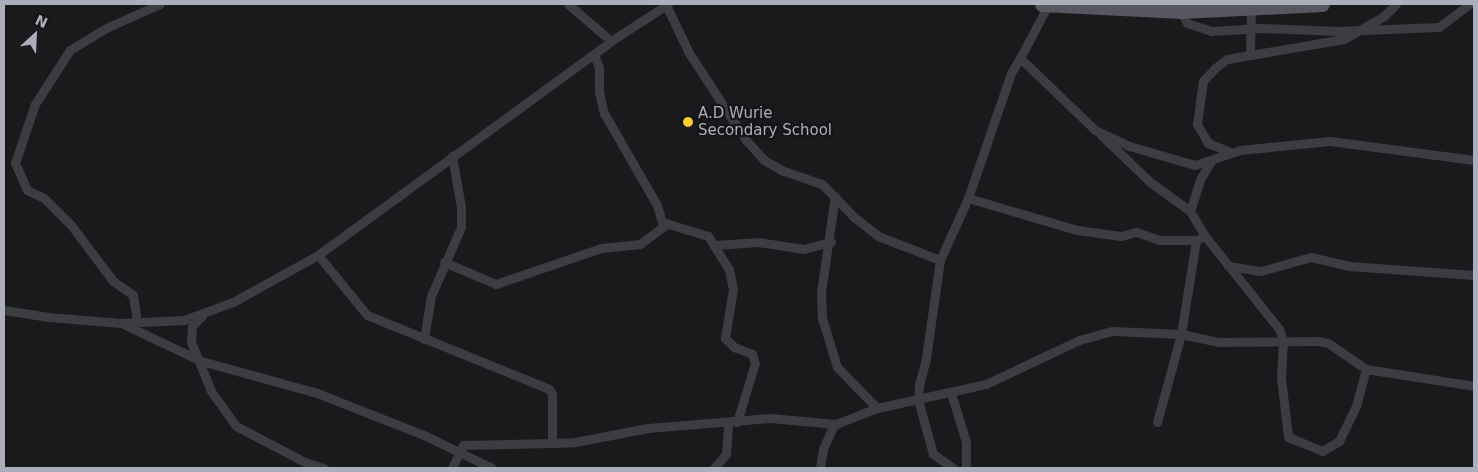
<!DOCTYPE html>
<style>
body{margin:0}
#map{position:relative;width:1478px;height:472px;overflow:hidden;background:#1a191c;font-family:"DejaVu Sans",sans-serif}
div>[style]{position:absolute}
.street>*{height:9px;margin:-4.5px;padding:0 4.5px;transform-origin:4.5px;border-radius:4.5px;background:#3c3c43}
.primary>*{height:15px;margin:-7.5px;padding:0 7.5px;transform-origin:7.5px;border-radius:7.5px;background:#565760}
.dots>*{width:14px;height:14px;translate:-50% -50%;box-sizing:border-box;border:2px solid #151417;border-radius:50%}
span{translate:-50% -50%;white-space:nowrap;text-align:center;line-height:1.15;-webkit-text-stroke:4.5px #151417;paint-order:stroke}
.poi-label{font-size:15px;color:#abafbc}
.left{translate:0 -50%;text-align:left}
.frame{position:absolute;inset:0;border:5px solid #abafbc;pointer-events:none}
.north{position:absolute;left:10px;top:10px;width:50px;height:50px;-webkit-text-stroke:4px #151417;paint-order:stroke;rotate:25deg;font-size:14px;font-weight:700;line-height:20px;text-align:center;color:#abafbc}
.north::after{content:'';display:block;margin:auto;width:18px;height:22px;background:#abafbc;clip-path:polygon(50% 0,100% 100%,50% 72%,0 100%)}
</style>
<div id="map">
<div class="street">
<i style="left:568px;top:4px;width:57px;rotate:40.7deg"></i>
<i style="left:666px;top:5px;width:53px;rotate:64.4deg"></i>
<i style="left:689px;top:53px;width:104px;rotate:56.8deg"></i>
<i style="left:746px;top:140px;width:27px;rotate:48deg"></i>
<i style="left:764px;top:160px;width:20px;rotate:30deg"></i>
<i style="left:781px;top:170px;width:43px;rotate:18.9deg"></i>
<i style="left:822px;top:184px;width:46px;rotate:45.9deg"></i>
<i style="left:854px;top:217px;width:31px;rotate:38deg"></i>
<i style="left:878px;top:236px;width:66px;rotate:21.2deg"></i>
<i style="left:1048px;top:5px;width:60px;rotate:117.8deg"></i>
<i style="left:1020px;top:58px;width:104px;rotate:43.8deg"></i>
<i style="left:1095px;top:130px;width:38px;rotate:25deg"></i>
<i style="left:1129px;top:146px;width:69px;rotate:16.1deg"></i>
<i style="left:1195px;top:165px;width:47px;rotate:-18.4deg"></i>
<i style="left:1240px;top:150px;width:90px;rotate:-5.7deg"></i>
<i style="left:1330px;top:141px;width:145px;rotate:7.5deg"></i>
<i style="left:1181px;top:11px;width:13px;rotate:63deg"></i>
<i style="left:1187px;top:23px;width:25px;rotate:18deg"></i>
<i style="left:1211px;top:31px;width:50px;rotate:-3.4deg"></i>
<i style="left:1261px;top:28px;width:77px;rotate:2.2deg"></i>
<i style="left:1338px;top:31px;width:101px;rotate:-2.3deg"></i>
<i style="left:1439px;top:27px;width:39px;rotate:-37deg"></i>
<i style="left:594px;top:54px;width:15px;rotate:70deg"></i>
<i style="left:599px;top:68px;width:24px;rotate:90deg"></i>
<i style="left:599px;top:92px;width:22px;rotate:77deg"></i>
<i style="left:604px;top:113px;width:106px;rotate:60.1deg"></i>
<i style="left:657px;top:205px;width:18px;rotate:74deg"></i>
<i style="left:662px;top:222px;width:48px;rotate:16.9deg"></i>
<i style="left:708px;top:236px;width:39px;rotate:58deg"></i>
<i style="left:729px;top:269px;width:20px;rotate:79deg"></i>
<i style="left:733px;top:289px;width:50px;rotate:99.3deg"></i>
<i style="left:725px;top:338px;width:13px;rotate:45deg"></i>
<i style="left:734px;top:347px;width:19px;rotate:21deg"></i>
<i style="left:752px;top:354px;width:9px;rotate:72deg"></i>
<i style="left:755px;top:363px;width:62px;rotate:107deg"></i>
<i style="left:1250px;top:54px;width:49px;rotate:-88.8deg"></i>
<i style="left:1101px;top:135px;width:68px;rotate:43.8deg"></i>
<i style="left:1150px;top:182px;width:49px;rotate:35.9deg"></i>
<i style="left:1190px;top:211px;width:29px;rotate:59deg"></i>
<i style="left:1205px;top:236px;width:119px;rotate:51.5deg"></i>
<i style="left:1279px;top:329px;width:12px;rotate:70deg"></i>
<i style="left:1283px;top:340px;width:38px;rotate:93deg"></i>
<i style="left:1281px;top:378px;width:59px;rotate:83.2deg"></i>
<i style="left:1288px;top:437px;width:37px;rotate:22deg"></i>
<i style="left:1322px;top:451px;width:20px;rotate:-30deg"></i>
<i style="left:1339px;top:441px;width:39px;rotate:-64deg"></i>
<i style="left:1356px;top:406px;width:38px;rotate:-75deg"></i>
<i style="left:1230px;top:152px;width:24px;rotate:-158deg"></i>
<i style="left:1208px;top:143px;width:22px;rotate:-120deg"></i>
<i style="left:1197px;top:124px;width:43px;rotate:-82.1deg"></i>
<i style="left:1203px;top:81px;width:18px;rotate:-47deg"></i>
<i style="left:1215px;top:68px;width:15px;rotate:-37deg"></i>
<i style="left:1227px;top:59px;width:119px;rotate:-9.7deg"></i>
<i style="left:1344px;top:39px;width:46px;rotate:-29.9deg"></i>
<i style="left:1384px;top:16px;width:17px;rotate:-45deg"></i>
<i style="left:835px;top:196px;width:97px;rotate:98.3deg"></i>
<i style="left:821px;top:292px;width:26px;rotate:88deg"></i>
<i style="left:822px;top:318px;width:51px;rotate:73deg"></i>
<i style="left:837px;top:367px;width:57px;rotate:45.7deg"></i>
<i style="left:968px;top:198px;width:114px;rotate:16.4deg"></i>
<i style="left:1077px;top:230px;width:44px;rotate:7.8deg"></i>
<i style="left:1121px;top:236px;width:16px;rotate:-15deg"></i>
<i style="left:1136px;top:232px;width:24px;rotate:19deg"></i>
<i style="left:1159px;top:240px;width:37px"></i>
<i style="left:1196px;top:240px;width:10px;rotate:-24deg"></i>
<i style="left:1190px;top:211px;width:35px;rotate:-72deg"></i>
<i style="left:1201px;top:178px;width:20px;rotate:-60deg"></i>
<i style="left:716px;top:245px;width:42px;rotate:-4.1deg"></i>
<i style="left:758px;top:242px;width:46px;rotate:8.8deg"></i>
<i style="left:803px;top:249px;width:29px;rotate:-14deg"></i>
<i style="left:318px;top:255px;width:77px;rotate:50.8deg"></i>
<i style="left:367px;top:315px;width:196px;rotate:22.1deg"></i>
<i style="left:549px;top:389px;width:6px;rotate:59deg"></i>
<i style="left:552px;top:394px;width:49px;rotate:90deg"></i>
<i style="left:552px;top:443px;width:23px;rotate:-2deg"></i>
<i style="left:575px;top:442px;width:74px;rotate:-10.9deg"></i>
<i style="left:648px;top:428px;width:122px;rotate:-4.7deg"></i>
<i style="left:770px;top:418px;width:66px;rotate:5.2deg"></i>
<i style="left:836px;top:424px;width:44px;rotate:-21.3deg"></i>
<i style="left:877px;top:408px;width:112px;rotate:-12.4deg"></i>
<i style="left:986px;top:384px;width:103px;rotate:-25.3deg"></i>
<i style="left:1079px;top:340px;width:35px;rotate:-15deg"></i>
<i style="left:1113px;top:331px;width:68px;rotate:2.5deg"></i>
<i style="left:1181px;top:334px;width:39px;rotate:12deg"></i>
<i style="left:1219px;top:342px;width:99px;rotate:-0.6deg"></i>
<i style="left:1318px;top:341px;width:10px;rotate:11deg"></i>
<i style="left:1328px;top:343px;width:46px;rotate:34.4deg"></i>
<i style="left:1366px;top:369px;width:109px;rotate:8.9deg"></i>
<i style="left:444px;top:262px;width:56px;rotate:22.9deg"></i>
<i style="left:496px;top:284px;width:111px;rotate:-18.9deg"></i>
<i style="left:601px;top:248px;width:39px;rotate:-6deg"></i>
<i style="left:640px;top:244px;width:34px;rotate:-37deg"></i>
<i style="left:1228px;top:266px;width:33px;rotate:9deg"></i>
<i style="left:1261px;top:271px;width:52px;rotate:-15.6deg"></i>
<i style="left:1311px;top:257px;width:39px;rotate:13deg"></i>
<i style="left:1349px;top:266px;width:125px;rotate:4.1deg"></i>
<i style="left:4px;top:310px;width:45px;rotate:9deg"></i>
<i style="left:48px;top:317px;width:73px;rotate:4.7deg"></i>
<i style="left:121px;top:323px;width:63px;rotate:-2.7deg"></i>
<i style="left:184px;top:320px;width:52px;rotate:-20.2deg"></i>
<i style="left:233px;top:302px;width:97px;rotate:-28.9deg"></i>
<i style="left:318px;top:255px;width:363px;rotate:-36.1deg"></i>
<i style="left:611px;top:41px;width:68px;rotate:-33deg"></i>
<i style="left:202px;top:316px;width:14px;rotate:135deg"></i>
<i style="left:192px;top:326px;width:16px;rotate:94deg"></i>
<i style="left:191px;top:342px;width:53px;rotate:67.8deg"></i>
<i style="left:211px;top:391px;width:43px;rotate:54.5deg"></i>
<i style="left:236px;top:426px;width:78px;rotate:27.6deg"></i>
<i style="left:305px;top:462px;width:20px;rotate:18deg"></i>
<i style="left:137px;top:321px;width:26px;rotate:-99deg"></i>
<i style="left:133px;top:295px;width:24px;rotate:-145deg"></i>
<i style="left:113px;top:281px;width:70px;rotate:-126.9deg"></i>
<i style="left:71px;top:225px;width:38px;rotate:-135deg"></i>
<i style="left:44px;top:198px;width:19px;rotate:-155deg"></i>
<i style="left:27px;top:190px;width:30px;rotate:-114deg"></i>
<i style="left:15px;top:163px;width:62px;rotate:-71.3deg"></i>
<i style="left:35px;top:104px;width:64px;rotate:-57.1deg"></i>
<i style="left:70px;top:50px;width:42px;rotate:-31.4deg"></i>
<i style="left:106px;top:28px;width:59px;rotate:-24deg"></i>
<i style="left:121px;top:323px;width:89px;rotate:25.4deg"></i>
<i style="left:201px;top:361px;width:120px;rotate:15.4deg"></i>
<i style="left:317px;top:393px;width:117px;rotate:21.5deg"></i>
<i style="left:426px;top:436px;width:73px;rotate:25.9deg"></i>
<i style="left:424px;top:339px;width:44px;rotate:-80.8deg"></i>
<i style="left:431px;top:296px;width:75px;rotate:-66.5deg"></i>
<i style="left:461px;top:227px;width:20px;rotate:-90deg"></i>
<i style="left:461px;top:207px;width:52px;rotate:-100deg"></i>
<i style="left:951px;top:393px;width:51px;rotate:73deg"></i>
<i style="left:966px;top:442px;width:26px;rotate:90deg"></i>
<i style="left:1157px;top:422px;width:91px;rotate:-74.7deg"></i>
<i style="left:1181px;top:334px;width:95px;rotate:-80.9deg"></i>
<i style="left:452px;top:468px;width:25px;rotate:-64deg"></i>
<i style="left:463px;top:445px;width:89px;rotate:-1.3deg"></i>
<i style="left:714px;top:468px;width:18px;rotate:-49deg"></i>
<i style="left:726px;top:454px;width:32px;rotate:-86deg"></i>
<i style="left:820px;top:468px;width:19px;rotate:-81deg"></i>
<i style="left:823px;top:449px;width:27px;rotate:-66deg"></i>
<i style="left:953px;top:468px;width:24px;rotate:-145deg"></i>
<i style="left:933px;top:454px;width:56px;rotate:-105.5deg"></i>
<i style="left:918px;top:400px;width:15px;rotate:-86deg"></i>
<i style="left:919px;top:385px;width:28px;rotate:-75deg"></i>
<i style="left:926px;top:358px;width:99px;rotate:-81.9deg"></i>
<i style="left:940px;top:260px;width:68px;rotate:-65.7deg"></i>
<i style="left:968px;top:198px;width:132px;rotate:-71deg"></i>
<i style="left:1011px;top:73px;width:17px;rotate:-59deg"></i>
</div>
<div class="primary">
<i style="left:1042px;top:4px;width:139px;rotate:2.9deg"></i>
<i style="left:1181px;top:11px;width:141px;rotate:-2.8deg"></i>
</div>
<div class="dots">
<i style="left:688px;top:122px;background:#fccd31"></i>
</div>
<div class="poi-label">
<span class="left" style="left:698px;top:122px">A.D Wurie<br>Secondary School</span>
</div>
<div class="frame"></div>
<div class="north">N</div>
</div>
